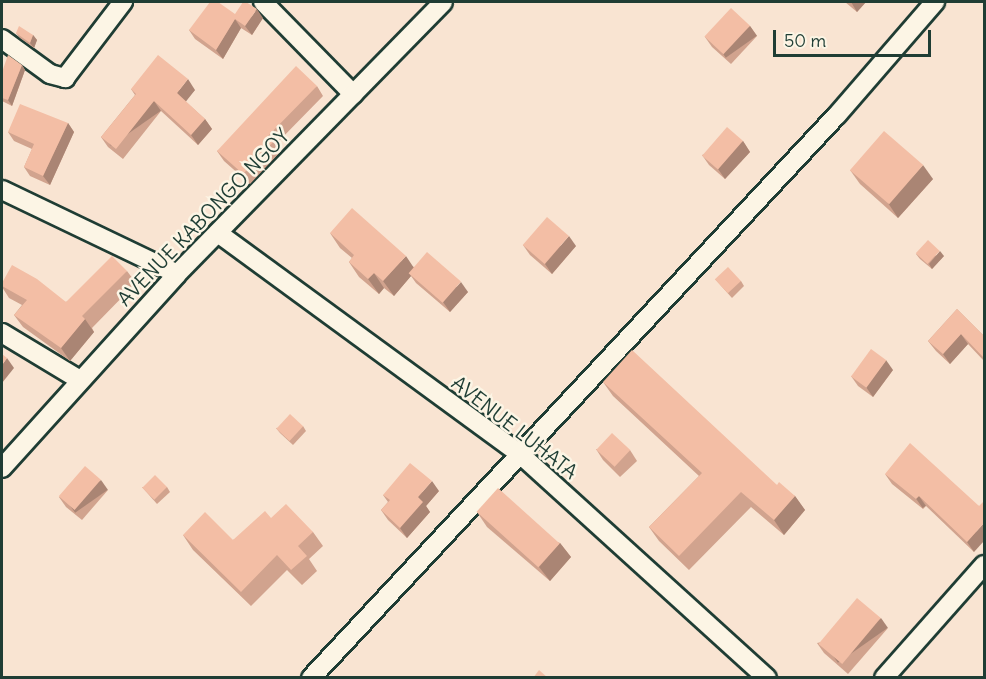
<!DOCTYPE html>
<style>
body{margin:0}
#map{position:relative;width:986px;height:679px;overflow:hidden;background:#f9e4d2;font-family:Delius,sans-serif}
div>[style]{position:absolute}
.roads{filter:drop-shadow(2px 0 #1f3d34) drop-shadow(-2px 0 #1f3d34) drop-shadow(0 2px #1f3d34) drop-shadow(0 -2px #1f3d34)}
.street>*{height:18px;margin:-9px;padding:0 9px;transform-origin:9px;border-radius:9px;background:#fcf5e5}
.wall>*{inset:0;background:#d1a38e}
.shaded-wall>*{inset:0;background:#aa8574;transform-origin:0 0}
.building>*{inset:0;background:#f3bea5;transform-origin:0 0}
span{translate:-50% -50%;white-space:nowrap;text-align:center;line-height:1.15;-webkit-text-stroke:5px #fcf5e5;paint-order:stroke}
.street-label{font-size:20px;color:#1f3d34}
.frame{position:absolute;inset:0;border:3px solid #1f3d34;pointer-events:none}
.scale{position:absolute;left:773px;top:30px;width:158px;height:27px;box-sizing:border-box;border:3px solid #1f3d34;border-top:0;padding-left:8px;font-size:18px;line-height:21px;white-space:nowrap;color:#1f3d34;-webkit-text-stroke:4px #fcf5e5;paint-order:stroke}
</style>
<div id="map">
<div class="roads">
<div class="street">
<i style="left:263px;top:2px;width:129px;rotate:45.6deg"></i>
<i style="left:2px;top:39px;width:59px;rotate:36.1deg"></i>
<i style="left:50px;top:74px;width:16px;rotate:15deg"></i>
<i style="left:65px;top:78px;width:96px;rotate:-52.7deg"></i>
<i style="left:2px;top:190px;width:194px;rotate:25.6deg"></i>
<i style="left:218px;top:233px;width:376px;rotate:36.2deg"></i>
<i style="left:521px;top:455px;width:332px;rotate:42.2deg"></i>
<i style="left:2px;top:333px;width:91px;rotate:31.1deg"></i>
<i style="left:2px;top:468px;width:261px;rotate:-47.9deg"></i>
<i style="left:177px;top:274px;width:380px;rotate:-45.6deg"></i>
<i style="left:311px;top:678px;width:770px;rotate:-46.95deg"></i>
<i style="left:837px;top:115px;width:150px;rotate:-49.1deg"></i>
<i style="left:884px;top:678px;width:151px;rotate:-48.5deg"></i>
</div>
</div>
<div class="wall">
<i style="clip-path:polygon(845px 2px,866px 2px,857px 12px)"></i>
<i style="clip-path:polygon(235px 14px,263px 18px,252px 35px,241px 28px,223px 59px,195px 39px,189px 30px)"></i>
<i style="clip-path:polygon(750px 26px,757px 36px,731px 64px,712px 47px,705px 37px)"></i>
<i style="clip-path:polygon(16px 33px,33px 35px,37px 40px,34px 48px,20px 38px)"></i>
<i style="clip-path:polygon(22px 65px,25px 70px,12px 106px,2px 101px,2px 72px)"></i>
<i style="clip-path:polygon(317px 86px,323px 96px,276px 144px,281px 151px,250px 184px,224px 161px,217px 151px)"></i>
<i style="clip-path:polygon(131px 89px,195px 90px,185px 101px,205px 119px,212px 129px,198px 145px,161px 111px,123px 159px,108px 147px,101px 137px,135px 95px)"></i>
<i style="clip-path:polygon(68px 123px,74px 132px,50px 185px,30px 176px,24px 167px,32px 149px,14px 141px,8px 132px)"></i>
<i style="clip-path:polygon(743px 141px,750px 152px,725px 179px,709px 165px,702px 155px)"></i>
<i style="clip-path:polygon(850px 170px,933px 179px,898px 218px,860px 184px)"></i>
<i style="clip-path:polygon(330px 233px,414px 267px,468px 292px,450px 312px,416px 283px,411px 276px,394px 296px,384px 288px,379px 294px,359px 277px,349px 262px,352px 258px,340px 248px)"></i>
<i style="clip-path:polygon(523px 245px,576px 246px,552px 274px,530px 255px)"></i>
<i style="clip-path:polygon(916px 254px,944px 256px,932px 269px,920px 259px)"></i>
<i style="clip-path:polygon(127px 271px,136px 283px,92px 328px,94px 332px,70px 361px,23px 327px,14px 315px,22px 305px,9px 298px,2px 287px,2px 283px,66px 302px)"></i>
<i style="clip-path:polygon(715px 279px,741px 281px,744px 286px,732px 298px)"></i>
<i style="clip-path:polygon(957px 309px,984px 336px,984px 361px,968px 344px,950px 364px,936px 351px,928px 341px)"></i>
<i style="clip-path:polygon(893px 370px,873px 397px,858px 386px,851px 376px)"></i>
<i style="clip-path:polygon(603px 382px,795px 496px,805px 510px,784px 535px,751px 507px,689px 570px,659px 541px,649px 527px,699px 476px,613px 396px)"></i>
<i style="clip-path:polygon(303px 426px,306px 431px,293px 445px,280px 433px,276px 428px)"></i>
<i style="clip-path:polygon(596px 449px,630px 450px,637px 461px,620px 477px,603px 460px)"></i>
<i style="clip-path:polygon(885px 474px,979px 506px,974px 552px,926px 506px,923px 509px,892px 484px)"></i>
<i style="clip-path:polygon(142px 487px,167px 487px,170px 492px,157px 504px)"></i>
<i style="clip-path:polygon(108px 490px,82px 520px,66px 507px,59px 497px)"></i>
<i style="clip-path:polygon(439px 491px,426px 506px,430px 512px,407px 538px,388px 520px,381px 510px,388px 502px,383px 495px)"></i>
<i style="clip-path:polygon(477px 512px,560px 543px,571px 557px,550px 581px,487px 527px)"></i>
<i style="clip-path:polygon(271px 518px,313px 532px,323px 546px,309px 559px,317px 571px,302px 585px,287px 570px,251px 606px,193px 550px,183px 535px,233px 540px)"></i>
<i style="clip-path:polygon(888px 628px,848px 674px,824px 653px,817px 643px)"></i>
</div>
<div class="shaded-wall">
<i style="clip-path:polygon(851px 2px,866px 2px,857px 12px)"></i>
<i style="clip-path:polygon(257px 9px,263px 18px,252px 35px,245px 26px)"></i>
<i style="clip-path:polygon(235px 19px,241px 28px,223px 59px,216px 50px)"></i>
<i style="left:750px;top:26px;width:12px;height:38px;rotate:55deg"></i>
<i style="clip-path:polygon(33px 35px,37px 40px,34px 48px,30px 43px)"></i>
<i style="clip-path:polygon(22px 65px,25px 70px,12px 106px,8px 100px)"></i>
<i style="clip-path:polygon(188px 79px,195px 90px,184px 104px,177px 93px)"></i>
<i style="left:154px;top:101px;width:12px;height:61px;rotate:55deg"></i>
<i style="clip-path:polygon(205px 119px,212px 129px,198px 145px,191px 135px)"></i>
<i style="clip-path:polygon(68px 123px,74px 132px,50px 185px,43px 176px)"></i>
<i style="clip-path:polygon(743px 141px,750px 152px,725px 179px,718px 169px)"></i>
<i style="clip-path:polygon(923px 165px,933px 179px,898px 218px,888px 203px)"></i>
<i style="clip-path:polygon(569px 236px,576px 246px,552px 274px,545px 264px)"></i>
<i style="clip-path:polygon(940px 251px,944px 256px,932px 269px,929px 264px)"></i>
<i style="clip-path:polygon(406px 256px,416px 271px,409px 273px,411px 276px,394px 296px,383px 281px)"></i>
<i style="clip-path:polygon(374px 273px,384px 288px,379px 294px,368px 279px)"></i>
<i style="clip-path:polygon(461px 282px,468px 292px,450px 312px,443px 302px)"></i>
<i style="clip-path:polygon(85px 319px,94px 332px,70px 361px,61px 348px)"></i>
<i style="clip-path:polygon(961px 334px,968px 344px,950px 364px,943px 354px)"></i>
<i style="clip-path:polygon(7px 358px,14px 368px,2px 383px,2px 365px)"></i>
<i style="clip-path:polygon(886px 360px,893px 370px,873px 397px,866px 387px)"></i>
<i style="left:101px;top:480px;width:12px;height:40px;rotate:55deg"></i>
<i style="clip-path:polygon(432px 481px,439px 491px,426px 506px,430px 512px,407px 538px,400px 528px,418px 497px)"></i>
<i style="clip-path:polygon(795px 496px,805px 510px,784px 535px,774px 520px)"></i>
<i style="left:919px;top:496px;width:12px;height:4px;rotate:55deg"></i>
<i style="clip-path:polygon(984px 523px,984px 541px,974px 552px,967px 542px)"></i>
<i style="clip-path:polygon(560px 543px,571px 557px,550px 581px,539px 567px)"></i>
<i style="left:881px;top:618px;width:12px;height:61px;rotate:55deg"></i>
</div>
<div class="building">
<i style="clip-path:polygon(210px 2px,218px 2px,235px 14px,243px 2px,246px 2px,257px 9px,245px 26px,235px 19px,216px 50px,189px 30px)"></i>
<i style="left:731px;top:8px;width:26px;height:39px;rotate:43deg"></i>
<i style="clip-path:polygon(19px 26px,33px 35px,30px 43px,16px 33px)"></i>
<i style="clip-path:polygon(8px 55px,22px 65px,8px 100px,2px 98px,2px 72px)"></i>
<i style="clip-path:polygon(158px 55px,188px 79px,177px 93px,205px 119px,191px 135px,154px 101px,116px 149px,101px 137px,136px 94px,131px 89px)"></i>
<i style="clip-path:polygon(296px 66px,317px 86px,268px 136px,274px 141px,243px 174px,217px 151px)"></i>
<i style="clip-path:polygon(20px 104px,68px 123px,43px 176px,24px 167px,34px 144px,8px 132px)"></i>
<i style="left:727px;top:127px;width:21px;height:38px;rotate:41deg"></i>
<i style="left:884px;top:131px;width:52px;height:52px;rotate:41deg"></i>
<i style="clip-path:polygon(352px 208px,406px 256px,383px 281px,374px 273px,368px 279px,349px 262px,354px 255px,330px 233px)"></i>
<i style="left:547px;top:217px;width:29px;height:37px;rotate:41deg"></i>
<i style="left:928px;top:240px;width:16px;height:18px;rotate:43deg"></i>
<i style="left:427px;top:252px;width:45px;height:28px;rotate:41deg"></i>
<i style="clip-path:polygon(112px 256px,127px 271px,82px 316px,85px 319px,61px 348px,14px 315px,27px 300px,2px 286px,2px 283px,12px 265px,37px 279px,66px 302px)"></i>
<i style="left:728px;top:267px;width:19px;height:18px;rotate:47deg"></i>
<i style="clip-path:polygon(957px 309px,984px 336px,984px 358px,961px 334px,943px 354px,928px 341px)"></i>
<i style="left:871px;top:349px;width:19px;height:34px;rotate:36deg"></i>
<i style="clip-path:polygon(632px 350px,777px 485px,779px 482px,795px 496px,774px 520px,741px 492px,679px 556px,649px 527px,702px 473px,603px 382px)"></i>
<i style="clip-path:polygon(2px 354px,7px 358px,2px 365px)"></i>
<i style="left:290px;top:414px;width:18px;height:20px;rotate:43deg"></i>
<i style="left:612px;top:433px;width:25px;height:23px;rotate:43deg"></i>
<i style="clip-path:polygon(910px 443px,979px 506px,984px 501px,984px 523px,967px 542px,919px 496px,916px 499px,885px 474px)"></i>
<i style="clip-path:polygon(410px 463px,432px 481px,418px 497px,423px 502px,400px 528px,381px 510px,390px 500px,383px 495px)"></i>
<i style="left:85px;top:466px;width:21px;height:40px;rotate:41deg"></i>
<i style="left:155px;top:475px;width:17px;height:18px;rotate:45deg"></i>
<i style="left:498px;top:488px;width:83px;height:32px;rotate:42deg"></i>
<i style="clip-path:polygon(286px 504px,313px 532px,298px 546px,307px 556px,291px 570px,277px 555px,241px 592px,183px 535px,205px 512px,233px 540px,265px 511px,271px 518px)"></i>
<i style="left:857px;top:598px;width:31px;height:60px;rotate:40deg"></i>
<i style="clip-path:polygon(539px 670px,548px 678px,533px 678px)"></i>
</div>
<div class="street-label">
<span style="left:203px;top:217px;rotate:-46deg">AVENUE KABONGO NGOY</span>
<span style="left:515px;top:427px;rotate:38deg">AVENUE LUHATA</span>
</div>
<div class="frame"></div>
<div class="scale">50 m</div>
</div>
